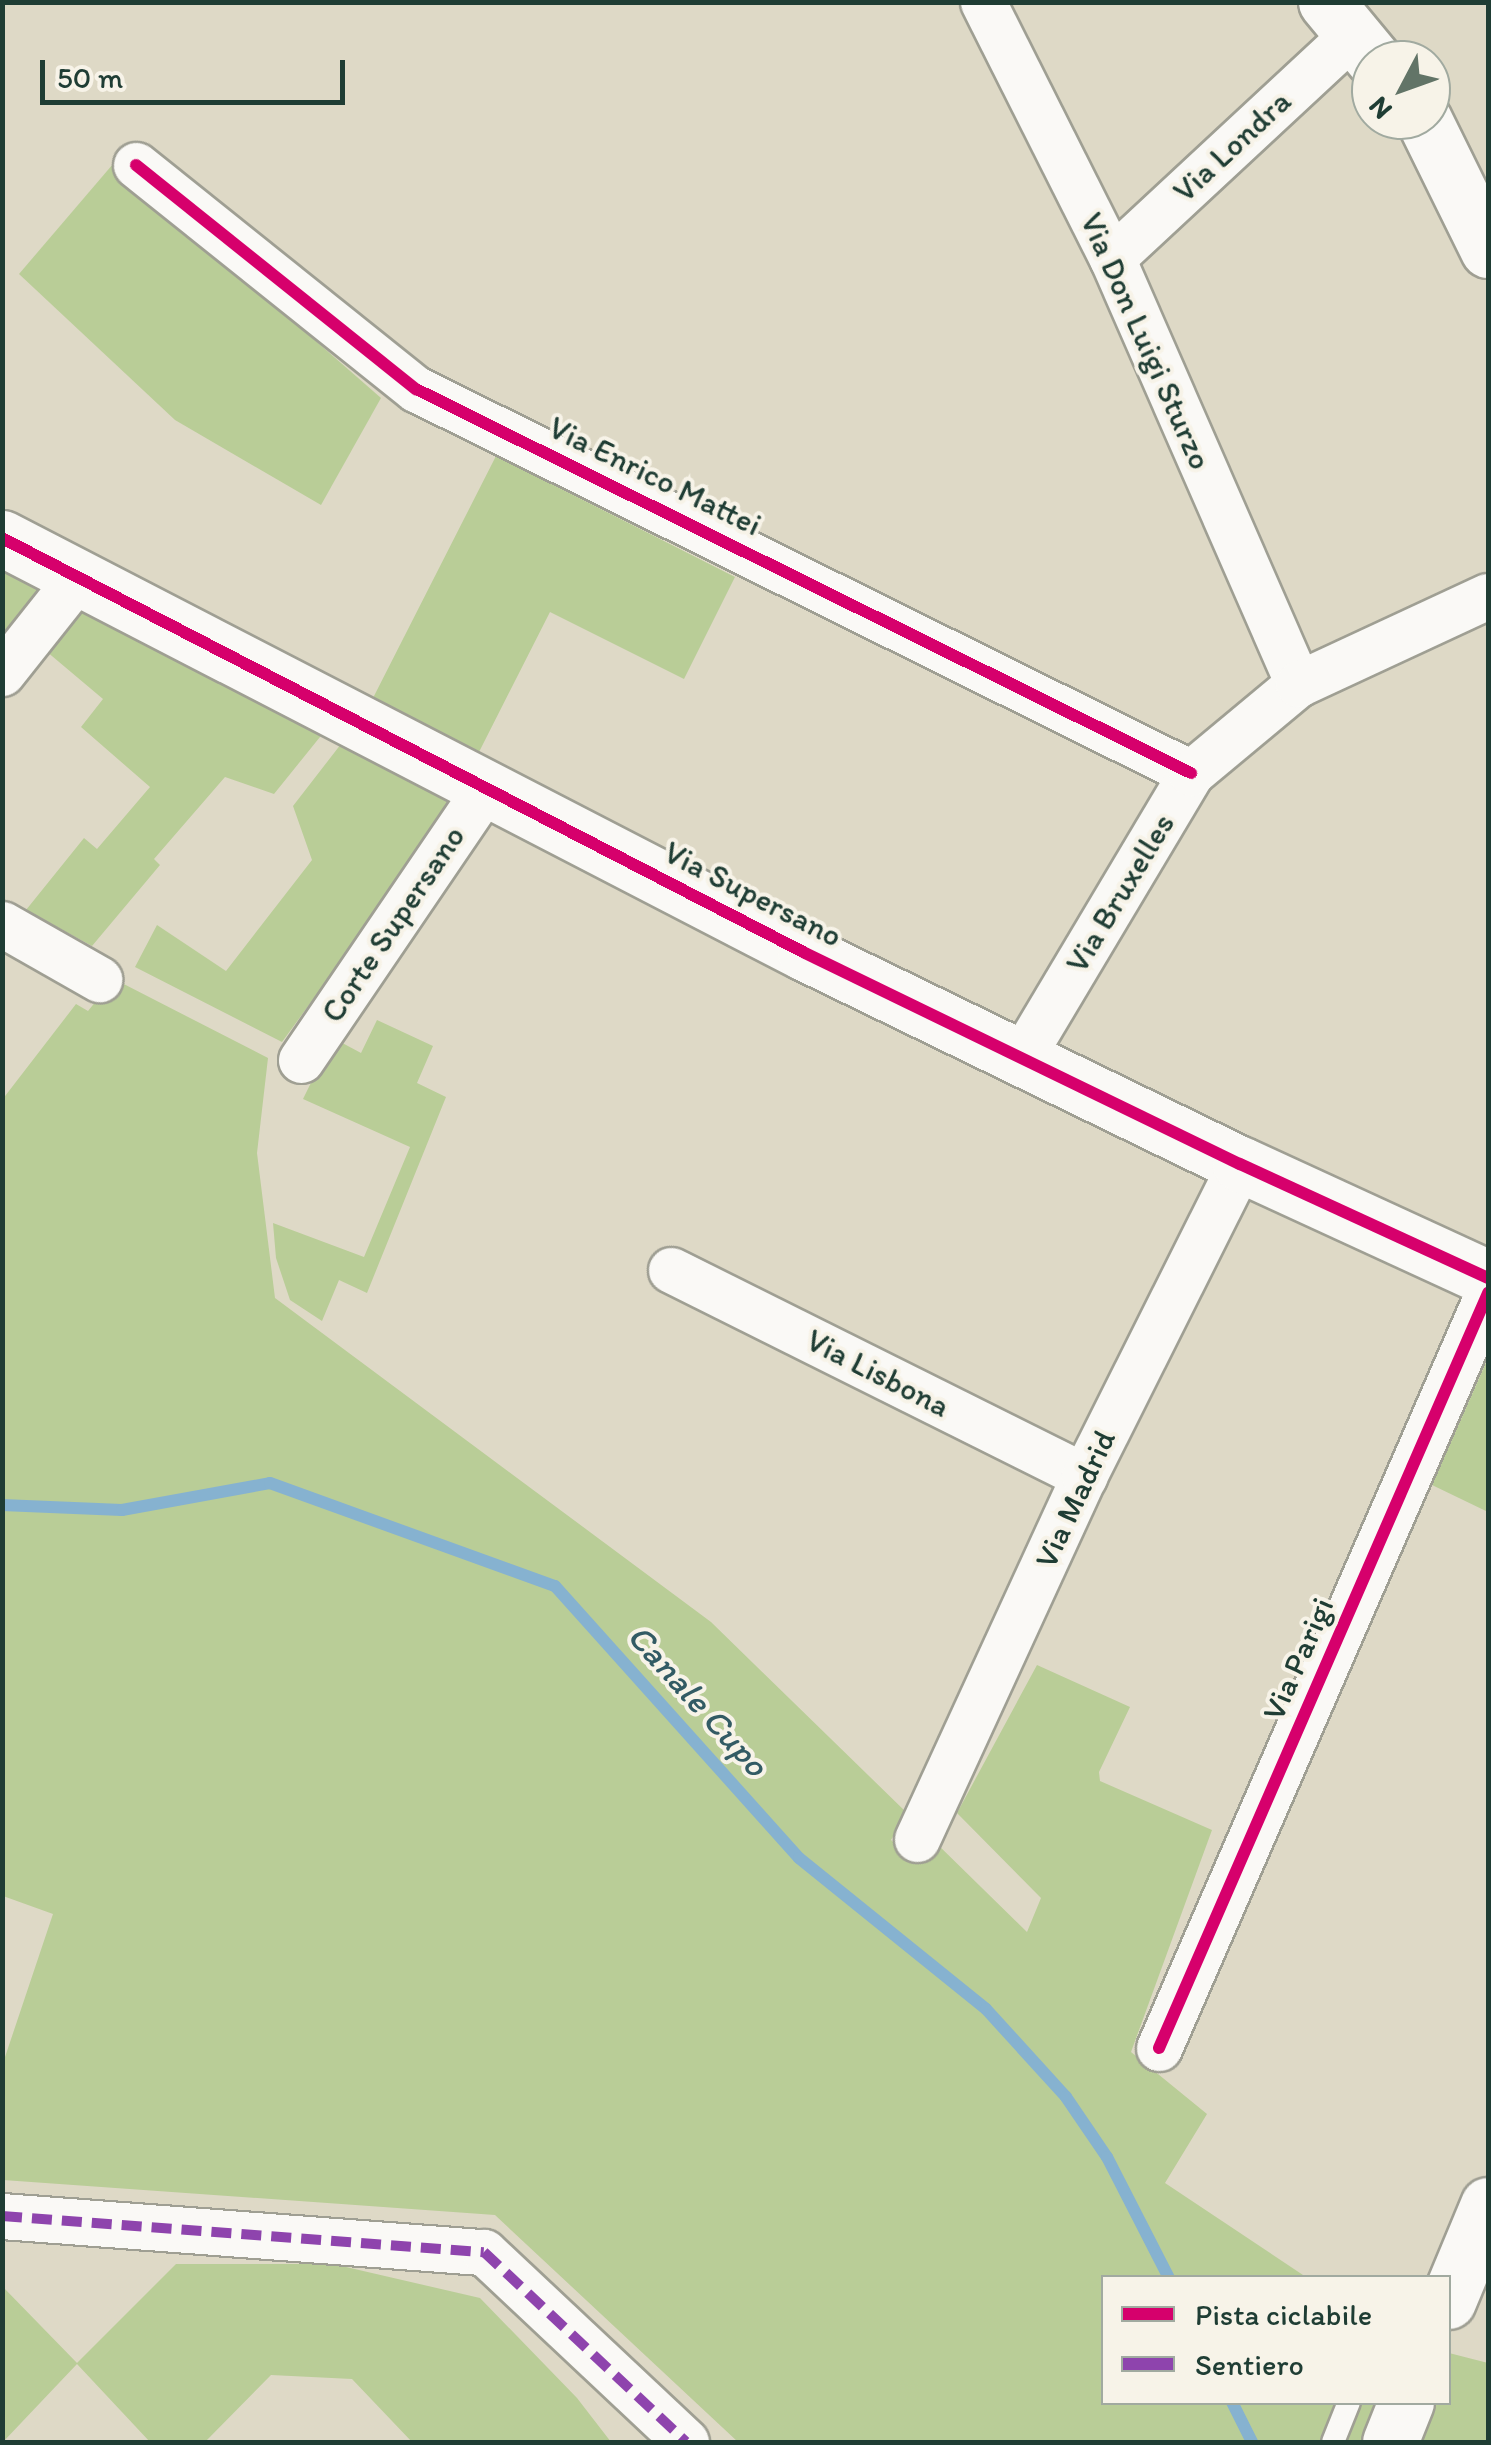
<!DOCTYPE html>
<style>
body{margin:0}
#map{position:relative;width:1491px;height:2445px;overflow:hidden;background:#ded9c6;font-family:Itim,sans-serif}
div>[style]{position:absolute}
.green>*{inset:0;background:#b9cd97}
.stream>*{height:12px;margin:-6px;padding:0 6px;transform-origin:6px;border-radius:6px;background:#86b2d0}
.roads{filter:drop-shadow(2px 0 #9f9f93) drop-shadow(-2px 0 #9f9f93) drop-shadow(0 2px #9f9f93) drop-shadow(0 -2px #9f9f93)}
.lane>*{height:22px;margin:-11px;padding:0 11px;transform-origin:11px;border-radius:11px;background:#faf9f6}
.street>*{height:45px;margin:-22.5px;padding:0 22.5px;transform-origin:22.5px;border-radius:22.5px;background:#faf9f6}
.secondary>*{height:55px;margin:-27.5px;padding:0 27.5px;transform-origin:27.5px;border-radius:27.5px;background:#faf9f6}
.quiet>*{height:10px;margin-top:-5px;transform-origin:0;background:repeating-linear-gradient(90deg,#8e44ad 0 20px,transparent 0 30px)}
.cycleway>*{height:12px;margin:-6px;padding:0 6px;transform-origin:6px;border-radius:6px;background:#d6006c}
span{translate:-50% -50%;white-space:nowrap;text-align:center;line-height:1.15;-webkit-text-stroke:8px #f7f3e8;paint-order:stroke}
.street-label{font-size:32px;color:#1f3d34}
.water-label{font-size:35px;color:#325b64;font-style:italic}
.frame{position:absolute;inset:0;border:5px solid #1f3d34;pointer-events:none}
.legend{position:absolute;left:1101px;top:2275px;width:350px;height:130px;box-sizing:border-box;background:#f7f3e8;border:2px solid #a1aaa0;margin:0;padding:12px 18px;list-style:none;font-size:30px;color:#1f3d34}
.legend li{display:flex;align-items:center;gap:20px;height:50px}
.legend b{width:50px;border:2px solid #a1aaa0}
.north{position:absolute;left:1351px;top:40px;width:100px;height:100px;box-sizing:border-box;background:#f7f3e8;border:2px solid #a1aaa0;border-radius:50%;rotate:229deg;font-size:28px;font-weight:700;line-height:40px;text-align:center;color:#1f3d34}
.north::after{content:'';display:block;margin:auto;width:35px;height:45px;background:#627467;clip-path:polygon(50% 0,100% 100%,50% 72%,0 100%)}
.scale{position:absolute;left:40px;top:60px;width:305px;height:45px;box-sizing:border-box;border:5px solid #1f3d34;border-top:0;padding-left:12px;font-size:30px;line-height:35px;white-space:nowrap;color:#1f3d34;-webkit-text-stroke:8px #f7f3e8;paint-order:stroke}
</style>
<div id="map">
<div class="green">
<i style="clip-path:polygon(113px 164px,381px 398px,321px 505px,175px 420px,19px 274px)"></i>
<i style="clip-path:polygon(496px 456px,735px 577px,684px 679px,550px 612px,479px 752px,373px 698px)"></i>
<i style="clip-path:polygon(3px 564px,48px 587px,3px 641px)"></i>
<i style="clip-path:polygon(85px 599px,324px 732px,274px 794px,225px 777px,154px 859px,160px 865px,92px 946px,26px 910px,84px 838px,97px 849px,150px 787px,81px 727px,103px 699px,46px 651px)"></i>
<i style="clip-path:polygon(341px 744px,455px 804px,282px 1042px,135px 967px,157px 925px,226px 971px,312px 860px,293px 806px)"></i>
<i style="clip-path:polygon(114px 979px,268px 1058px,257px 1153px,275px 1298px,711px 1622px,907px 1813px,891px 1840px,919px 1862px,932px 1839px,1027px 1932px,1041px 1898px,957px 1813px,1037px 1665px,1130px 1707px,1099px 1772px,1100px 1781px,1212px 1830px,1131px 2052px,1207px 2114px,1165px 2183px,1306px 2277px,1104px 2278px,1104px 2402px,1448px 2402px,1449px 2353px,1488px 2363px,1488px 2442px,738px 2442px,495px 2215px,3px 2180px,3px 2063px,53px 1914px,3px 1896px,2px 1100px,76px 1004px,88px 1011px)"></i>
<i style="clip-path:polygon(377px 1020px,433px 1046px,417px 1083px,446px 1097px,367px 1293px,339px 1280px,322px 1321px,290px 1300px,276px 1258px,273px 1223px,364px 1257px,410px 1147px,303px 1099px,333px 1038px,361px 1053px)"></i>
<i style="clip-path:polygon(1488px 1358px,1488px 1512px,1432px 1485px)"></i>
<i style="clip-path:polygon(176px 2264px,333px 2264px,480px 2298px,577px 2398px,611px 2442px,412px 2442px,352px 2379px,271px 2375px,205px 2442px,150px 2442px,77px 2364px,3px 2442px,3px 2287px,77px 2363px)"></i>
</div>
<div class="stream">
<i style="left:2px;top:1505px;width:120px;rotate:2.4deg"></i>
<i style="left:122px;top:1510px;width:150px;rotate:-10.3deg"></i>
<i style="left:270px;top:1483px;width:303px;rotate:19.9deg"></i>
<i style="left:555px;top:1586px;width:365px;rotate:48.1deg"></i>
<i style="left:799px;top:1858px;width:240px;rotate:38.9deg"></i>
<i style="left:986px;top:2009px;width:119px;rotate:47.7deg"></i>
<i style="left:1066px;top:2097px;width:73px;rotate:55.7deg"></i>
<i style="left:1107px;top:2157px;width:136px;rotate:62.9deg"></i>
<i style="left:1232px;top:2402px;width:45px;rotate:63.4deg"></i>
</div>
<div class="roads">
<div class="lane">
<i style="left:1333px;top:2442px;width:43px;rotate:-68.2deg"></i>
</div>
<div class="street">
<i style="left:983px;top:2px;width:287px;rotate:63.3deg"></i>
<i style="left:1112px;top:258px;width:465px;rotate:66.4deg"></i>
<i style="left:136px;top:165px;width:359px;rotate:38.7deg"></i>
<i style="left:416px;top:389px;width:865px;rotate:26.36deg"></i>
<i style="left:1112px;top:258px;width:329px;rotate:-42.9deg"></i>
<i style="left:2px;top:673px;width:122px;rotate:-51.6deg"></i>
<i style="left:2px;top:924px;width:112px;rotate:29.6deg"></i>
<i style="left:1023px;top:1055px;width:328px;rotate:-59.2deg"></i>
<i style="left:1191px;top:773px;width:139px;rotate:-39.8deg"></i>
<i style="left:1298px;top:684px;width:209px;rotate:-24.9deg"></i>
<i style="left:301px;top:1060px;width:328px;rotate:-55.8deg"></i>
<i style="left:671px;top:1270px;width:462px;rotate:26.5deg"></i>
<i style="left:917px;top:1839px;width:400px;rotate:-65.3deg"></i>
<i style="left:1084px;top:1476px;width:349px;rotate:-63.4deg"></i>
<i style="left:1159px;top:2048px;width:824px;rotate:-66.45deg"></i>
<i style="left:2px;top:2216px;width:483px;rotate:4.3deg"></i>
<i style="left:484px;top:2252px;width:277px;rotate:43.2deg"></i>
</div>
<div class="secondary">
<i style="left:1326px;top:2px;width:75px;rotate:50.4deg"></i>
<i style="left:1424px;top:120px;width:145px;rotate:63.8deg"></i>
<i style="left:2px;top:538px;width:904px;rotate:27.33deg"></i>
<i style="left:805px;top:953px;width:483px;rotate:25.9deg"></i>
<i style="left:1240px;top:1164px;width:273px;rotate:24.7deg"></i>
<i style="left:1448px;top:2301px;width:104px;rotate:-67.4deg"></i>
<i style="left:1390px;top:2442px;width:43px;rotate:-68.2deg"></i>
</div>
</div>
<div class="quiet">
<i style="left:2px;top:2216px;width:483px;rotate:4.3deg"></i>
<i style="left:484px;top:2252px;width:277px;rotate:43.2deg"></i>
</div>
<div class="cycleway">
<i style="left:136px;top:165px;width:359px;rotate:38.7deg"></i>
<i style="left:416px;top:389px;width:865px;rotate:26.36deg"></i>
<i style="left:2px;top:538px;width:904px;rotate:27.33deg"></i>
<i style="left:805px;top:953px;width:483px;rotate:25.9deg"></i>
<i style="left:1240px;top:1164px;width:273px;rotate:24.7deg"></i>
<i style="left:1159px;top:2048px;width:824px;rotate:-66.45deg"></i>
</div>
<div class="street-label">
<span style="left:1232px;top:146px;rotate:-43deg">Via Londra</span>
<span style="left:1146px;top:341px;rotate:66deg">Via Don Luigi Sturzo</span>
<span style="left:655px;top:476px;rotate:26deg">Via Enrico Mattei</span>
<span style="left:1120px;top:893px;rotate:-59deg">Via Bruxelles</span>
<span style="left:753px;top:894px;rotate:27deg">Via Supersano</span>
<span style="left:393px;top:924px;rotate:-56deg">Corte Supersano</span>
<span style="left:878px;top:1373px;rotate:27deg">Via Lisbona</span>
<span style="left:1075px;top:1499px;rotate:-65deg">Via Madrid</span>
<span style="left:1298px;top:1659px;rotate:-66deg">Via Parigi</span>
</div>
<div class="water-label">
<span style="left:698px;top:1700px;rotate:48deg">Canale Cupo</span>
</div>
<div class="frame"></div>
<ul class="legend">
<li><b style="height:12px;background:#d6006c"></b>Pista ciclabile</li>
<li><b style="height:12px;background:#8e44ad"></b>Sentiero</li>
</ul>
<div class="north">N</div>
<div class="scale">50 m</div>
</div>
